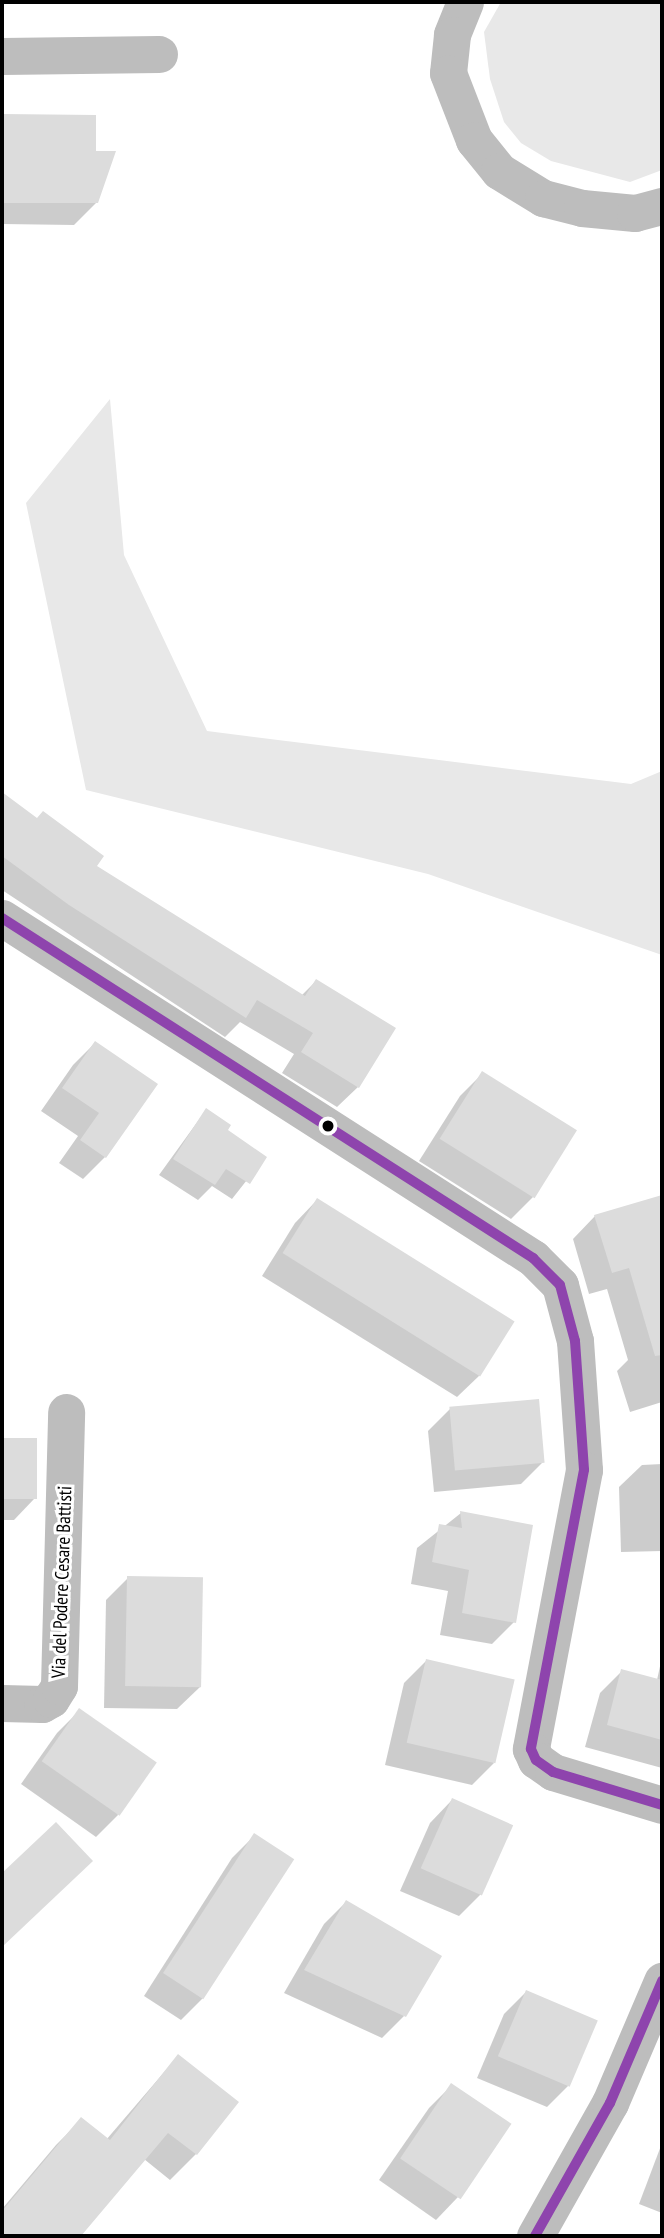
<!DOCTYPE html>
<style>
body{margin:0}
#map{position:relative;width:664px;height:2238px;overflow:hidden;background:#fff;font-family:"PT Sans Narrow",sans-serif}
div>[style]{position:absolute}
.green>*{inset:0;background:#e8e8e8}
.shadow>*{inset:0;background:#0003}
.building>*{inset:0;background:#dcdcdc;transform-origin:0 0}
.minor>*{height:37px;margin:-18.5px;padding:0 18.5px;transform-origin:18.5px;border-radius:18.5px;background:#bdbdbd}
.bus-1>*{height:10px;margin:-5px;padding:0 5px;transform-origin:5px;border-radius:5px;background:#8e44ad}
.dots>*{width:19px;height:19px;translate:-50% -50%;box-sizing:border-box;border:4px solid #fff;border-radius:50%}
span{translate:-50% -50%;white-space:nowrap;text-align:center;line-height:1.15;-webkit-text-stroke:6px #fff;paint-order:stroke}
.street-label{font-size:19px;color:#000}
.frame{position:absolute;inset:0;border:4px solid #000;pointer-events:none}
</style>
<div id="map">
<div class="green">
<i style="clip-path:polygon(501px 2px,662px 2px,662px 170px,630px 182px,551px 161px,521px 143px,504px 122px,490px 79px,484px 32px)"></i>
<i style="clip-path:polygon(110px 399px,124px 555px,207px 731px,631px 784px,662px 771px,662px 955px,428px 874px,86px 790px,26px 503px)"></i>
</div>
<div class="shadow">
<i style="clip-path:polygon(2px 116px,94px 116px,97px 202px,74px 225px,2px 224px)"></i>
<i style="clip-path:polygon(2px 794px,95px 866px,301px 996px,316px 981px,358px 1087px,337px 1107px,282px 1073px,294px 1054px,240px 1022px,225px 1037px,2px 890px)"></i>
<i style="clip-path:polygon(95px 1043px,105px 1157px,83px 1179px,59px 1163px,78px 1136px,41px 1111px,73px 1065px)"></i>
<i style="clip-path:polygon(483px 1073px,533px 1197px,511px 1219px,419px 1161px,460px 1096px)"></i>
<i style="clip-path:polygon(206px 1110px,225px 1131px,265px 1157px,232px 1199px,212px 1186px,198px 1200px,159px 1175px)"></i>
<i style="clip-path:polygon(662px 1197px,662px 1402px,630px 1412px,617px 1371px,628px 1360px,607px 1289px,589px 1294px,573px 1239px,595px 1216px)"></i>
<i style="clip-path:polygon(317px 1200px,480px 1375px,457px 1397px,262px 1276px,295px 1223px)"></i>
<i style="clip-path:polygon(450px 1409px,543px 1462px,521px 1484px,434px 1492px,428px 1431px)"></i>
<i style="clip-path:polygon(2px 1439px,36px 1439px,35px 1498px,14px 1520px,2px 1520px)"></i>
<i style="clip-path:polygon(662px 1464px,662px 1551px,621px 1552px,619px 1487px,642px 1465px)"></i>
<i style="clip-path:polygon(461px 1513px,514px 1622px,492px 1644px,440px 1635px,448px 1591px,411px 1584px,417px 1548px)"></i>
<i style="clip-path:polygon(128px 1578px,200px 1687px,177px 1709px,104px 1708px,106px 1600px)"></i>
<i style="clip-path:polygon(662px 1657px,662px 1768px,585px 1747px,600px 1693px,622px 1671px,657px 1680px)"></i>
<i style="clip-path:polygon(426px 1661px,494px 1763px,472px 1785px,385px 1765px,404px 1683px)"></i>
<i style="clip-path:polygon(79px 1711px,118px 1815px,96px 1837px,21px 1784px,57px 1733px)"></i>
<i style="clip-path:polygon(452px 1800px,481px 1894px,459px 1916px,400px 1891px,430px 1823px)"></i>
<i style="clip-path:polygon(254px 1836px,203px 1998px,181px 2020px,144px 1996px,232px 1858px)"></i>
<i style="clip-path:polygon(346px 1902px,404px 2016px,382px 2038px,284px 1993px,324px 1924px)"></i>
<i style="clip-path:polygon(526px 1992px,569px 2085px,547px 2107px,477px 2078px,504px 2014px)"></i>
<i style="clip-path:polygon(178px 2056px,237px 2102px,196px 2154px,170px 2180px,144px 2159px,78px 2236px,2px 2236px,2px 2209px,56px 2145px,82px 2119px,106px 2140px)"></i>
<i style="clip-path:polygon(451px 2086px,508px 2125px,458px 2197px,436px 2220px,379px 2180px,429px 2108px)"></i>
<i style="clip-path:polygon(662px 2143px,662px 2213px,639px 2204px)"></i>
</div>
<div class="building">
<i style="clip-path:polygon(2px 114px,96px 115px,96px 151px,116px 151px,98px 203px,2px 203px)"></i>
<i style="clip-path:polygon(2px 792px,37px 818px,43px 811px,104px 856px,97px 866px,305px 996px,316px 979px,396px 1028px,359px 1088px,301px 1052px,313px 1033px,257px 1000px,246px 1018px,69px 905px,2px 856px)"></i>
<i style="clip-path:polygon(95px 1041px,158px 1084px,106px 1158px,80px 1140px,99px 1113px,62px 1088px)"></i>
<i style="left:482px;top:1071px;width:112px;height:80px;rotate:32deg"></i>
<i style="clip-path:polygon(206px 1108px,231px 1125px,228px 1130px,267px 1157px,250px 1184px,226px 1169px,215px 1185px,173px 1159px)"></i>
<i style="clip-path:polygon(662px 1195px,662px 1355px,655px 1356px,629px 1268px,612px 1273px,594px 1215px)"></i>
<i style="left:317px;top:1198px;width:233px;height:65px;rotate:32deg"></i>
<i style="left:539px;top:1399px;width:64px;height:90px;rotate:85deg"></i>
<i style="left:2px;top:1438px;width:35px;height:61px"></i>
<i style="clip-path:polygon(460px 1511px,533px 1525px,516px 1623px,462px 1613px,469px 1570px,432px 1562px,439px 1524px,462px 1528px)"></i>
<i style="left:127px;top:1576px;width:76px;height:110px;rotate:1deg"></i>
<i style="left:426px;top:1659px;width:91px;height:86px;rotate:13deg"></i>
<i style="clip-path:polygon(621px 1669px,662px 1680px,662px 1740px,607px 1725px)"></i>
<i style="left:79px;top:1708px;width:95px;height:65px;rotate:35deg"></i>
<i style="left:452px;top:1798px;width:67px;height:77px;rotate:24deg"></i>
<i style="clip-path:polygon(56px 1822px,93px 1861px,2px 1947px,2px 1873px)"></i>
<i style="left:254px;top:1833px;width:48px;height:167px;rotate:33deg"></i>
<i style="clip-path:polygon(346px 1900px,442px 1956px,406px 2017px,304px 1970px)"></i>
<i style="left:526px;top:1990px;width:78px;height:72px;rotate:23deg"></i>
<i style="clip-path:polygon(178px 2054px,239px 2102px,197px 2155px,168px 2133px,81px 2236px,2px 2236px,2px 2211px,81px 2117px,110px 2140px)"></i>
<i style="left:451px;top:2083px;width:73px;height:91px;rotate:34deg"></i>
</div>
<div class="minor">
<i style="left:465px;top:2px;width:35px;rotate:112deg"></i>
<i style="left:452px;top:35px;width:38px;rotate:96deg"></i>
<i style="left:448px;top:73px;width:72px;rotate:68.8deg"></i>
<i style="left:474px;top:140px;width:40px;rotate:51deg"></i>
<i style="left:499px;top:171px;width:52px;rotate:31.5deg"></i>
<i style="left:543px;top:198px;width:40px;rotate:14.4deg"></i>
<i style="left:582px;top:208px;width:53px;rotate:5.4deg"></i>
<i style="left:635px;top:213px;width:28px;rotate:-15deg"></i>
<i style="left:2px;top:56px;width:157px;rotate:-0.7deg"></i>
<i style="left:2px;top:918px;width:631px;rotate:32.63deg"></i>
<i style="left:533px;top:1258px;width:38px;rotate:45deg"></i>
<i style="left:560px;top:1285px;width:58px;rotate:75deg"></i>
<i style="left:575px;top:1341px;width:129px;rotate:86deg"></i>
<i style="left:584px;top:1470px;width:284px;rotate:100.8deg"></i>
<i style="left:531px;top:1749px;width:12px;rotate:66deg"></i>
<i style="left:536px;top:1760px;width:21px;rotate:35deg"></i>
<i style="left:553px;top:1772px;width:114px;rotate:16.8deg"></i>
<i style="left:2px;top:1703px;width:40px;rotate:1.4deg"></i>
<i style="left:42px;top:1704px;width:10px;rotate:-29deg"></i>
<i style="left:51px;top:1699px;width:15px;rotate:-58deg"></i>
<i style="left:59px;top:1686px;width:274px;rotate:-88.5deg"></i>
<i style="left:535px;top:2236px;width:153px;rotate:-60.6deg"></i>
<i style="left:610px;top:2103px;width:133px;rotate:-66.9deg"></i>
</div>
<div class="bus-1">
<i style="left:2px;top:918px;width:631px;rotate:32.63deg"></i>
<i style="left:533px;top:1258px;width:38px;rotate:45deg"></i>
<i style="left:560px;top:1285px;width:58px;rotate:75deg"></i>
<i style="left:575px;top:1341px;width:129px;rotate:86deg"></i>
<i style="left:584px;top:1470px;width:284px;rotate:100.8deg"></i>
<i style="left:531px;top:1749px;width:12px;rotate:66deg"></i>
<i style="left:536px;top:1760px;width:21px;rotate:35deg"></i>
<i style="left:553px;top:1772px;width:114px;rotate:16.8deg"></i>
<i style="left:535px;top:2236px;width:153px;rotate:-60.6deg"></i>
<i style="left:610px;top:2103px;width:133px;rotate:-66.9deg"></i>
</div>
<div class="dots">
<i style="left:328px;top:1126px;background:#000"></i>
</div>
<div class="street-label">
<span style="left:62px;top:1582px;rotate:-88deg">Via del Podere Cesare Battisti</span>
</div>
<div class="frame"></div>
</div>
